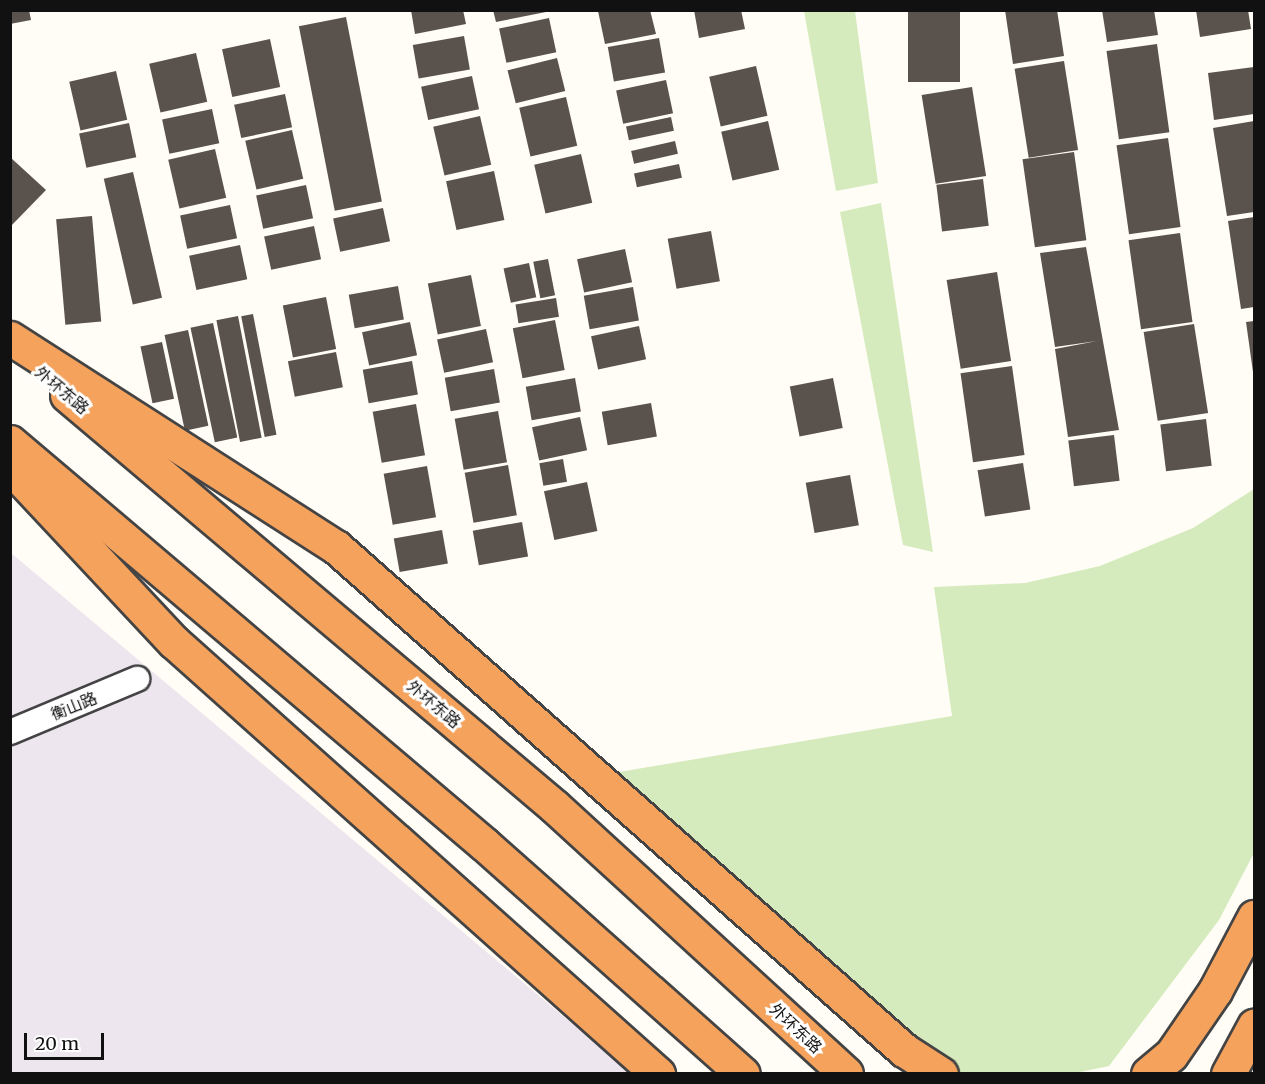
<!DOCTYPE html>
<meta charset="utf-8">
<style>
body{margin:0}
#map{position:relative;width:1265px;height:1084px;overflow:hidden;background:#fffdf5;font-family:Merriweather,"Noto Sans SC",serif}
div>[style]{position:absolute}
.industrial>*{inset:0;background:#eee6ef}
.green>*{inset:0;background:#d5ebbd}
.building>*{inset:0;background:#5a524d;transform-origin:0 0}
.roads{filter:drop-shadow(2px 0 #444) drop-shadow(-2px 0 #444) drop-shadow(0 2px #444) drop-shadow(0 -2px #444)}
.street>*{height:24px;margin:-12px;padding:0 12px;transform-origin:12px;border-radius:12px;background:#fff}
.highway>*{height:33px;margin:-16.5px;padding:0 16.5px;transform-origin:16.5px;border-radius:16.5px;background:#f5a25d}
span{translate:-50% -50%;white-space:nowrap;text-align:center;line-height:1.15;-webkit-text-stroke:6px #fff;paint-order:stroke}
.street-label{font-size:16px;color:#111}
.frame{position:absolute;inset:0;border:12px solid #111;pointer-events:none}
.scale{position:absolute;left:24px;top:1033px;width:80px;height:27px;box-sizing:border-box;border:3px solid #111;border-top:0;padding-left:8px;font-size:18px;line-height:21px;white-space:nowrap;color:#111;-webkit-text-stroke:4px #fff;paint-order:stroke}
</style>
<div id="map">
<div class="industrial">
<i style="clip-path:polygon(11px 553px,631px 1073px,11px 1073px)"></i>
</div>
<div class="green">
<i style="clip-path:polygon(804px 11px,855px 11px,878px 183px,836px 191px)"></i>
<i style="clip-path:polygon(881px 203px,933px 552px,903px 545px,840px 212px)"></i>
<i style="clip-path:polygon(1254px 489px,1254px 853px,1219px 920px,1109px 1066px,1070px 1074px,947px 1073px,607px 774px,952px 716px,934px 587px,1025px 583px,1100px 566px,1193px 528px)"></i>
</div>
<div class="building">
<i style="clip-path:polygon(10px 10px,29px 10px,31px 20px,10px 24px)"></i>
<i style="clip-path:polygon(411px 10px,463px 10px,466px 24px,415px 34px)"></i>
<i style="clip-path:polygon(493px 10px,546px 10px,546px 12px,496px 22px)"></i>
<i style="clip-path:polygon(650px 10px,656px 34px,605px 44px,598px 11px)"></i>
<i style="clip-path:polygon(694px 10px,741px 10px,745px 29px,699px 38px)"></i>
<i style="left:908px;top:10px;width:52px;height:72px"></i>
<i style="clip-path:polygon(1005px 10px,1057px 10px,1064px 56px,1013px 64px)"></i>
<i style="clip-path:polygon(1102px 10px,1154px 10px,1158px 35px,1107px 42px)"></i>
<i style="clip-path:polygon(1196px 10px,1248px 10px,1251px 29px,1200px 37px)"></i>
<i style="left:346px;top:17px;width:188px;height:48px;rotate:79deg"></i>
<i style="left:549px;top:18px;width:35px;height:51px;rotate:78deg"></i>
<i style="left:464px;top:36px;width:34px;height:52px;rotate:80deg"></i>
<i style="left:659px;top:38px;width:35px;height:52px;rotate:80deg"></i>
<i style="left:270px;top:39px;width:49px;height:49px;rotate:78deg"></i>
<i style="left:1157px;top:44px;width:89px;height:51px;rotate:82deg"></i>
<i style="left:196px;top:53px;width:50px;height:48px;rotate:77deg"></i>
<i style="left:557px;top:58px;width:34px;height:51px;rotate:76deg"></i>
<i style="left:1064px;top:61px;width:90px;height:50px;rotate:81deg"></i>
<i style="left:756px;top:66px;width:51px;height:48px;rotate:77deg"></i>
<i style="clip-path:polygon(1254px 67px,1254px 114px,1214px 120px,1208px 73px)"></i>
<i style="left:116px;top:71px;width:50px;height:48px;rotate:77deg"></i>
<i style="left:472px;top:76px;width:34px;height:52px;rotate:78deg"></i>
<i style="left:666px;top:80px;width:34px;height:51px;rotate:78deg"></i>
<i style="left:972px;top:87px;width:90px;height:51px;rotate:81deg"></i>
<i style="left:285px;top:94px;width:34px;height:52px;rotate:78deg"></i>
<i style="left:566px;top:97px;width:50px;height:48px;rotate:77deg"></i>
<i style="left:212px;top:109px;width:35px;height:51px;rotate:78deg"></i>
<i style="left:480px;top:116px;width:50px;height:48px;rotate:77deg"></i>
<i style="left:671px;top:117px;width:14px;height:46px;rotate:78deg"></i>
<i style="left:768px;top:121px;width:50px;height:48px;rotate:77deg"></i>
<i style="clip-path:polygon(1254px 121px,1254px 212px,1227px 216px,1213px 128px)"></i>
<i style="left:129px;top:123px;width:35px;height:51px;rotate:78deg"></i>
<i style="left:292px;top:130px;width:50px;height:48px;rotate:77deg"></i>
<i style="left:1168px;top:138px;width:90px;height:52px;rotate:82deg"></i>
<i style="left:675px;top:141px;width:13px;height:45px;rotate:77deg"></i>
<i style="left:215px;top:149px;width:50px;height:48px;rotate:77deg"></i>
<i style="left:1074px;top:152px;width:89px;height:52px;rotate:82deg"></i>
<i style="left:581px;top:154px;width:50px;height:48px;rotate:77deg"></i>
<i style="clip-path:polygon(10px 157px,46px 190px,10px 227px)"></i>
<i style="left:679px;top:164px;width:14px;height:46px;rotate:78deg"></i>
<i style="left:494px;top:171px;width:50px;height:49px;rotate:78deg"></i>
<i style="left:133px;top:172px;width:129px;height:30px;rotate:77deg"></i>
<i style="left:983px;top:179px;width:47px;height:47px;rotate:83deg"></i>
<i style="left:306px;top:185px;width:34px;height:51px;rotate:78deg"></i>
<i style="left:230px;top:205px;width:34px;height:51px;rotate:78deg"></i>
<i style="left:383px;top:208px;width:34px;height:51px;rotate:78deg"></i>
<i style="left:92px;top:216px;width:106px;height:36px;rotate:85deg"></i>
<i style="clip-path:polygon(1254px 217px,1254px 307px,1241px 309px,1228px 221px)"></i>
<i style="left:314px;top:226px;width:34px;height:51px;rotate:78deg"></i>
<i style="left:711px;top:231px;width:51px;height:44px;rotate:80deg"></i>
<i style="left:1180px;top:233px;width:90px;height:52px;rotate:82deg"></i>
<i style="left:240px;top:245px;width:35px;height:52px;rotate:78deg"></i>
<i style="clip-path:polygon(1086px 247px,1119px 430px,1068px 437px,1055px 349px,1097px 341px,1055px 347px,1040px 253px)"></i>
<i style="left:625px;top:249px;width:34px;height:49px;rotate:78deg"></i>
<i style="left:548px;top:259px;width:37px;height:15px;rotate:79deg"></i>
<i style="left:529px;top:263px;width:35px;height:26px;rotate:78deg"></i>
<i style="left:997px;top:272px;width:90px;height:51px;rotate:81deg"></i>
<i style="left:471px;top:275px;width:52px;height:44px;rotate:79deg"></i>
<i style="left:398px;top:286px;width:34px;height:50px;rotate:80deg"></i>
<i style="left:633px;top:287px;width:34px;height:50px;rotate:80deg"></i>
<i style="left:326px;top:297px;width:53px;height:44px;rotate:79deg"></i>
<i style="left:556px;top:298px;width:19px;height:41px;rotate:81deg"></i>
<i style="left:253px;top:314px;width:123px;height:12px;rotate:79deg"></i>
<i style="left:238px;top:316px;width:124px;height:22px;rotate:79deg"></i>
<i style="left:555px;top:320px;width:51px;height:43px;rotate:79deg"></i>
<i style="clip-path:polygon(1254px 321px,1254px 372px,1253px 372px,1246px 322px)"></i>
<i style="left:410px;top:322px;width:34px;height:49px;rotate:78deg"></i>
<i style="left:213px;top:323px;width:117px;height:23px;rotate:78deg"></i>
<i style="left:1194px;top:324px;width:90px;height:51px;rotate:81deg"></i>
<i style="left:639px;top:326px;width:34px;height:49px;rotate:78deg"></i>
<i style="left:486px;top:329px;width:34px;height:50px;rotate:78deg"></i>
<i style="left:188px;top:330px;width:98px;height:24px;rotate:78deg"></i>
<i style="left:162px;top:342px;width:58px;height:22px;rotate:78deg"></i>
<i style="left:336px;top:352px;width:36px;height:49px;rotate:79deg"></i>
<i style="left:412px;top:361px;width:34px;height:50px;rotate:80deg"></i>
<i style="left:1012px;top:366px;width:90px;height:52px;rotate:82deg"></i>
<i style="left:494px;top:369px;width:34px;height:50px;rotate:80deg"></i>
<i style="left:575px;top:378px;width:34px;height:50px;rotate:80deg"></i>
<i style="left:833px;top:378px;width:51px;height:44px;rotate:79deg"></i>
<i style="left:651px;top:403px;width:34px;height:50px;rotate:80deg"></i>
<i style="left:416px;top:404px;width:52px;height:44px;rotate:80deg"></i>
<i style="left:498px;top:411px;width:52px;height:44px;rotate:80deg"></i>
<i style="left:580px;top:417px;width:34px;height:49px;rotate:78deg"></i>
<i style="left:1206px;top:419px;width:47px;height:46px;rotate:83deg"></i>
<i style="left:1114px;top:435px;width:46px;height:46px;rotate:83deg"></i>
<i style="left:563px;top:459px;width:23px;height:24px;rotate:80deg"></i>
<i style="left:1023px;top:463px;width:47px;height:46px;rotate:81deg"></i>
<i style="left:508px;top:465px;width:51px;height:44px;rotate:80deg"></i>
<i style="left:427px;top:466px;width:52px;height:44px;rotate:80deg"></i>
<i style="left:850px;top:475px;width:51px;height:45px;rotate:80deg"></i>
<i style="left:587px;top:482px;width:50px;height:44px;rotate:78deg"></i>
<i style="left:522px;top:522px;width:35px;height:50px;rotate:80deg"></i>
<i style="left:442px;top:530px;width:34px;height:49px;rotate:80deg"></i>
</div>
<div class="roads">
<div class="street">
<i style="left:10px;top:732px;width:138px;rotate:-22.7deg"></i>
</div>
<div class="highway">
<i style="left:10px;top:338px;width:387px;rotate:32.7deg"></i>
<i style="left:336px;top:547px;width:759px;rotate:41.53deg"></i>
<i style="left:904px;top:1050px;width:44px;rotate:33deg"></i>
<i style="left:67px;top:395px;width:637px;rotate:40.16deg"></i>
<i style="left:554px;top:806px;width:396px;rotate:42.5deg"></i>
<i style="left:10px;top:442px;width:622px;rotate:40.3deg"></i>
<i style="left:484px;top:844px;width:346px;rotate:41.6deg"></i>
<i style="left:10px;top:467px;width:240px;rotate:46.9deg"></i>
<i style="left:174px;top:642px;width:649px;rotate:41.75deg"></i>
<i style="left:1148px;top:1074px;width:30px;rotate:-40deg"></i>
<i style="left:1171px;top:1055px;width:78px;rotate:-55.5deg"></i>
<i style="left:1215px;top:991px;width:84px;rotate:-62.2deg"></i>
<i style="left:1228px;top:1074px;width:55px;rotate:-61.6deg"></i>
</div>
</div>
<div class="street-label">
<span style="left:62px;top:390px;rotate:40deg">外环东路</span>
<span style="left:434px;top:704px;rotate:40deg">外环东路</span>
<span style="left:74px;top:706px;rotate:-22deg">衡山路</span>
<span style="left:796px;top:1028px;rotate:43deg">外环东路</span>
</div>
<div class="frame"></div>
<div class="scale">20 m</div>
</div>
